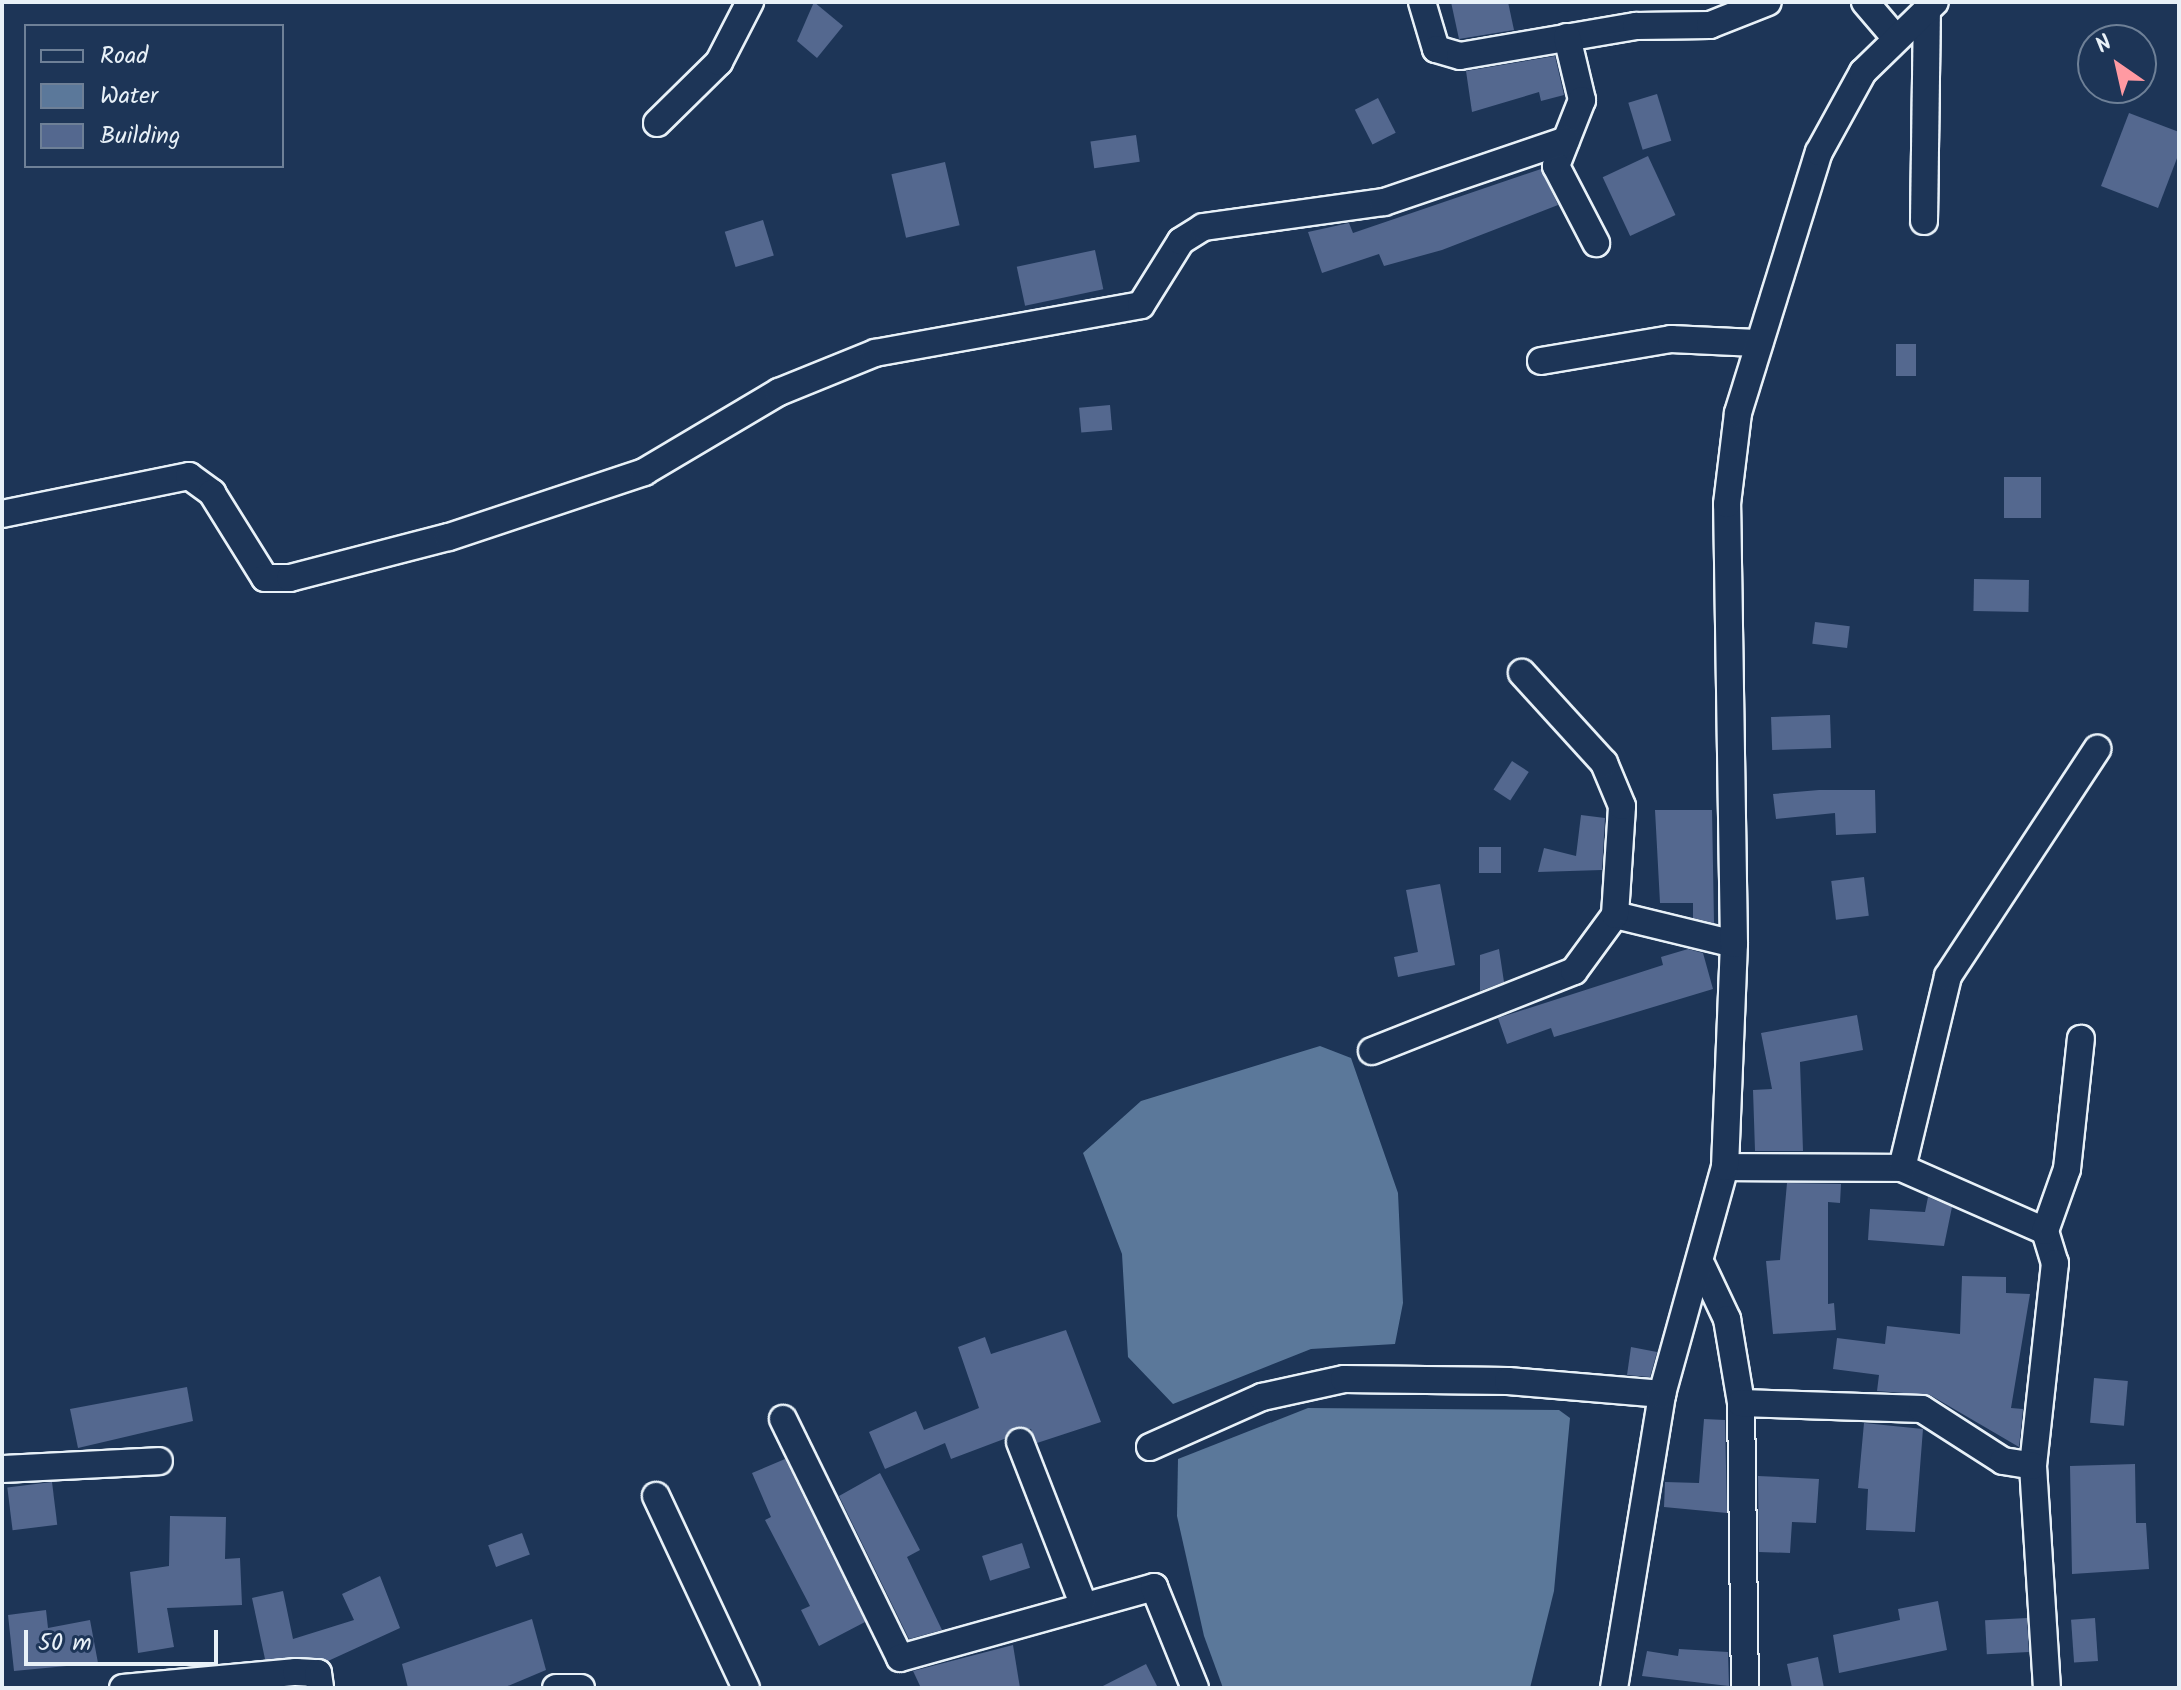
<!DOCTYPE html>
<style>
body{margin:0}
#map{position:relative;width:2181px;height:1690px;overflow:hidden;background:#1d3557;font-family:Kalam,sans-serif}
div>[style]{position:absolute}
.water>*{inset:0;background:#5b789a}
.building>*{inset:0;background:#54688f;transform-origin:0 0}
.roads{filter:drop-shadow(2px 0 #e8f1f8) drop-shadow(-2px 0 #e8f1f8) drop-shadow(0 2px #e8f1f8) drop-shadow(0 -2px #e8f1f8)}
.minor>*{height:26px;margin:-13px;padding:0 13px;transform-origin:13px;border-radius:13px;background:#1d3557}
span{translate:-50% -50%;white-space:nowrap;text-align:center;line-height:1.15;-webkit-text-stroke:8px #1d3557;paint-order:stroke}
.frame{position:absolute;inset:0;border:4px solid #e8f1f8;pointer-events:none}
.legend{position:absolute;left:24px;top:24px;width:260px;height:144px;box-sizing:border-box;background:#1d3557;border:2px solid #6e8097;margin:0;padding:10px 14px;list-style:none;font-size:24px;color:#e8f1f8}
.legend li{display:flex;align-items:center;gap:16px;height:40px}
.legend b{width:40px;border:2px solid #6e8097}
.north{position:absolute;left:2077px;top:24px;width:80px;height:80px;box-sizing:border-box;background:#1d3557;border:2px solid #6e8097;border-radius:50%;rotate:326deg;font-size:22px;font-weight:700;line-height:32px;text-align:center;color:#e8f1f8}
.north::after{content:'';display:block;margin:auto;width:28px;height:36px;background:#ff9aa2;clip-path:polygon(50% 0,100% 100%,50% 72%,0 100%)}
.scale{position:absolute;left:24px;top:1630px;width:194px;height:36px;box-sizing:border-box;border:4px solid #e8f1f8;border-top:0;padding-left:10px;font-size:24px;line-height:28px;white-space:nowrap;color:#e8f1f8;-webkit-text-stroke:6px #1d3557;paint-order:stroke}
</style>
<div id="map">
<div class="water">
<i style="clip-path:polygon(1320px 1046px,1351px 1058px,1398px 1193px,1403px 1303px,1395px 1344px,1311px 1349px,1173px 1404px,1128px 1357px,1122px 1254px,1083px 1153px,1141px 1101px)"></i>
<i style="clip-path:polygon(1308px 1408px,1559px 1410px,1570px 1418px,1554px 1591px,1530px 1688px,1223px 1688px,1204px 1636px,1177px 1516px,1178px 1459px)"></i>
</div>
<div class="building">
<i style="clip-path:polygon(814px 2px,843px 26px,817px 58px,797px 41px)"></i>
<i style="clip-path:polygon(1451px 2px,1508px 2px,1514px 30px,1459px 39px)"></i>
<i style="clip-path:polygon(1555px 56px,1564px 95px,1541px 101px,1539px 92px,1472px 112px,1466px 71px)"></i>
<i style="left:1657px;top:94px;width:49px;height:30px;rotate:73deg"></i>
<i style="left:1378px;top:98px;width:39px;height:26px;rotate:63deg"></i>
<i style="clip-path:polygon(2129px 113px,2179px 132px,2179px 153px,2158px 208px,2101px 186px)"></i>
<i style="left:1136px;top:135px;width:27px;height:46px;rotate:82deg"></i>
<i style="left:1648px;top:156px;width:65px;height:50px;rotate:65deg"></i>
<i style="left:945px;top:162px;width:65px;height:55px;rotate:77deg"></i>
<i style="clip-path:polygon(1541px 169px,1558px 205px,1442px 250px,1384px 266px,1379px 254px,1322px 273px,1308px 232px,1349px 223px,1353px 233px)"></i>
<i style="left:763px;top:220px;width:37px;height:40px;rotate:73deg"></i>
<i style="left:1095px;top:250px;width:40px;height:80px;rotate:78deg"></i>
<i style="left:1896px;top:344px;width:20px;height:32px"></i>
<i style="left:1110px;top:405px;width:25px;height:31px;rotate:85deg"></i>
<i style="left:2004px;top:477px;width:37px;height:41px"></i>
<i style="left:1974px;top:579px;width:55px;height:32px;rotate:1deg"></i>
<i style="left:1815px;top:622px;width:35px;height:22px;rotate:7deg"></i>
<i style="left:1830px;top:715px;width:33px;height:59px;rotate:88deg"></i>
<i style="left:1512px;top:761px;width:20px;height:34px;rotate:33deg"></i>
<i style="clip-path:polygon(1819px 790px,1875px 790px,1876px 833px,1836px 835px,1835px 813px,1776px 819px,1773px 794px)"></i>
<i style="clip-path:polygon(1655px 810px,1712px 810px,1714px 923px,1693px 918px,1693px 903px,1660px 903px)"></i>
<i style="clip-path:polygon(1581px 815px,1605px 818px,1602px 870px,1538px 872px,1544px 848px,1576px 856px)"></i>
<i style="left:1479px;top:847px;width:22px;height:26px"></i>
<i style="left:1864px;top:877px;width:39px;height:33px;rotate:83deg"></i>
<i style="clip-path:polygon(1440px 884px,1455px 965px,1398px 977px,1394px 957px,1418px 952px,1406px 890px)"></i>
<i style="clip-path:polygon(1499px 949px,1504px 982px,1480px 991px,1480px 955px)"></i>
<i style="clip-path:polygon(1688px 949px,1703px 953px,1713px 989px,1554px 1037px,1551px 1028px,1507px 1044px,1498px 1018px,1663px 965px,1661px 957px)"></i>
<i style="clip-path:polygon(1857px 1015px,1863px 1050px,1800px 1062px,1803px 1151px,1755px 1151px,1753px 1090px,1772px 1089px,1761px 1033px)"></i>
<i style="clip-path:polygon(1787px 1183px,1841px 1184px,1840px 1203px,1828px 1202px,1828px 1304px,1834px 1303px,1836px 1330px,1773px 1334px,1766px 1261px,1780px 1260px)"></i>
<i style="clip-path:polygon(1928px 1197px,1952px 1207px,1944px 1246px,1868px 1240px,1870px 1209px,1925px 1212px)"></i>
<i style="clip-path:polygon(1962px 1276px,2006px 1277px,2006px 1293px,2030px 1294px,2011px 1408px,2023px 1409px,2019px 1447px,1930px 1395px,1877px 1391px,1879px 1375px,1833px 1369px,1837px 1338px,1885px 1344px,1887px 1326px,1960px 1334px)"></i>
<i style="clip-path:polygon(1066px 1330px,1101px 1422px,1037px 1443px,1031px 1429px,1015px 1427px,1004px 1439px,951px 1459px,945px 1443px,885px 1469px,869px 1432px,916px 1411px,924px 1430px,979px 1408px,958px 1347px,985px 1337px,991px 1354px)"></i>
<i style="clip-path:polygon(1631px 1347px,1657px 1352px,1650px 1377px,1627px 1375px)"></i>
<i style="left:2094px;top:1378px;width:34px;height:45px;rotate:5deg"></i>
<i style="clip-path:polygon(187px 1387px,193px 1421px,78px 1448px,70px 1409px)"></i>
<i style="clip-path:polygon(1704px 1419px,1725px 1420px,1727px 1513px,1664px 1507px,1665px 1482px,1699px 1483px)"></i>
<i style="clip-path:polygon(1864px 1423px,1923px 1429px,1915px 1532px,1866px 1530px,1868px 1489px,1858px 1488px)"></i>
<i style="clip-path:polygon(785px 1459px,865px 1622px,819px 1646px,801px 1610px,810px 1606px,765px 1520px,771px 1517px,752px 1473px)"></i>
<i style="clip-path:polygon(2135px 1464px,2136px 1523px,2146px 1523px,2149px 1569px,2072px 1574px,2070px 1466px)"></i>
<i style="clip-path:polygon(880px 1473px,920px 1550px,907px 1557px,942px 1630px,909px 1639px,839px 1496px)"></i>
<i style="clip-path:polygon(1758px 1476px,1819px 1479px,1816px 1523px,1792px 1522px,1790px 1553px,1759px 1552px)"></i>
<i style="left:52px;top:1482px;width:43px;height:45px;rotate:83deg"></i>
<i style="clip-path:polygon(170px 1516px,226px 1517px,225px 1559px,240px 1558px,242px 1605px,167px 1608px,174px 1647px,138px 1653px,130px 1572px,169px 1566px)"></i>
<i style="left:522px;top:1533px;width:23px;height:36px;rotate:70deg"></i>
<i style="left:1022px;top:1543px;width:26px;height:42px;rotate:72deg"></i>
<i style="clip-path:polygon(380px 1576px,400px 1628px,328px 1661px,265px 1659px,252px 1598px,283px 1591px,293px 1639px,354px 1620px,342px 1594px)"></i>
<i style="clip-path:polygon(1938px 1601px,1947px 1650px,1839px 1673px,1833px 1635px,1900px 1620px,1898px 1609px)"></i>
<i style="clip-path:polygon(46px 1610px,48px 1628px,90px 1620px,98px 1663px,14px 1671px,8px 1615px)"></i>
<i style="left:2027px;top:1618px;width:34px;height:42px;rotate:87deg"></i>
<i style="left:2095px;top:1618px;width:43px;height:24px;rotate:86deg"></i>
<i style="clip-path:polygon(532px 1619px,546px 1670px,503px 1688px,408px 1688px,402px 1664px)"></i>
<i style="clip-path:polygon(1013px 1645px,1020px 1688px,921px 1688px,913px 1671px)"></i>
<i style="clip-path:polygon(1679px 1649px,1728px 1652px,1729px 1686px,1642px 1676px,1647px 1651px,1678px 1656px)"></i>
<i style="clip-path:polygon(1818px 1657px,1824px 1688px,1792px 1688px,1787px 1664px)"></i>
<i style="clip-path:polygon(1146px 1664px,1158px 1688px,1099px 1688px)"></i>
</div>
<div class="roads">
<div class="minor">
<i style="left:1422px;top:2px;width:49px;rotate:73.4deg"></i>
<i style="left:1436px;top:49px;width:25px;rotate:16deg"></i>
<i style="left:1460px;top:56px;width:179px;rotate:-9.7deg"></i>
<i style="left:1636px;top:26px;width:74px;rotate:-0.8deg"></i>
<i style="left:1710px;top:25px;width:62px;rotate:-21.6deg"></i>
<i style="left:1865px;top:2px;width:45px;rotate:49.5deg"></i>
<i style="left:1567px;top:37px;width:65px;rotate:76.6deg"></i>
<i style="left:1582px;top:100px;width:71px;rotate:111.5deg"></i>
<i style="left:1556px;top:166px;width:87px;rotate:62.5deg"></i>
<i style="left:657px;top:123px;width:87px;rotate:-44.5deg"></i>
<i style="left:719px;top:62px;width:68px;rotate:-62.7deg"></i>
<i style="left:1924px;top:221px;width:211px;rotate:-89.2deg"></i>
<i style="left:1541px;top:361px;width:132px;rotate:-9.6deg"></i>
<i style="left:1671px;top:339px;width:85px;rotate:2.7deg"></i>
<i style="left:2px;top:514px;width:191px;rotate:-11.5deg"></i>
<i style="left:189px;top:476px;width:29px;rotate:36deg"></i>
<i style="left:212px;top:493px;width:100px;rotate:58.1deg"></i>
<i style="left:265px;top:578px;width:25px"></i>
<i style="left:290px;top:578px;width:164px;rotate:-14.5deg"></i>
<i style="left:449px;top:537px;width:206px;rotate:-18.4deg"></i>
<i style="left:644px;top:472px;width:157px;rotate:-30.7deg"></i>
<i style="left:779px;top:392px;width:104px;rotate:-22.1deg"></i>
<i style="left:875px;top:353px;width:270px;rotate:-10.2deg"></i>
<i style="left:1141px;top:305px;width:75px;rotate:-58deg"></i>
<i style="left:1181px;top:241px;width:26px;rotate:-32deg"></i>
<i style="left:1203px;top:227px;width:183px;rotate:-7.9deg"></i>
<i style="left:1384px;top:202px;width:192px;rotate:-18.8deg"></i>
<i style="left:1615px;top:915px;width:122px;rotate:13.7deg"></i>
<i style="left:1372px;top:1051px;width:217px;rotate:-21.6deg"></i>
<i style="left:1574px;top:971px;width:69px;rotate:-53.8deg"></i>
<i style="left:1615px;top:915px;width:109px;rotate:-86.3deg"></i>
<i style="left:1622px;top:806px;width:47px;rotate:-112.7deg"></i>
<i style="left:1604px;top:763px;width:122px;rotate:-132.3deg"></i>
<i style="left:1725px;top:1167px;width:177px;rotate:0.3deg"></i>
<i style="left:1902px;top:1168px;width:156px;rotate:23.8deg"></i>
<i style="left:2045px;top:1231px;width:34px;rotate:73deg"></i>
<i style="left:2055px;top:1263px;width:204px;rotate:96.2deg"></i>
<i style="left:2033px;top:1466px;width:222px;rotate:86.4deg"></i>
<i style="left:1902px;top:1168px;width:197px;rotate:-76.5deg"></i>
<i style="left:1948px;top:976px;width:272px;rotate:-56.7deg"></i>
<i style="left:2045px;top:1231px;width:66px;rotate:-70.5deg"></i>
<i style="left:2067px;top:1169px;width:131px;rotate:-83.9deg"></i>
<i style="left:1702px;top:1266px;width:59px;rotate:64.7deg"></i>
<i style="left:1727px;top:1319px;width:85px;rotate:80.5deg"></i>
<i style="left:1741px;top:1403px;width:285px;rotate:89.2deg"></i>
<i style="left:1741px;top:1403px;width:181px;rotate:1.9deg"></i>
<i style="left:1922px;top:1409px;width:96px;rotate:32.7deg"></i>
<i style="left:2003px;top:1461px;width:30px;rotate:9deg"></i>
<i style="left:783px;top:1419px;width:266px;rotate:63.9deg"></i>
<i style="left:900px;top:1658px;width:264px;rotate:-15.6deg"></i>
<i style="left:1154px;top:1587px;width:109px;rotate:67.9deg"></i>
<i style="left:1020px;top:1442px;width:171px;rotate:68.7deg"></i>
<i style="left:1150px;top:1447px;width:123px;rotate:-24.1deg"></i>
<i style="left:1262px;top:1397px;width:84px;rotate:-12.4deg"></i>
<i style="left:1344px;top:1379px;width:164px;rotate:0.7deg"></i>
<i style="left:1508px;top:1381px;width:155px;rotate:4.8deg"></i>
<i style="left:2px;top:1469px;width:157px;rotate:-2.9deg"></i>
<i style="left:656px;top:1496px;width:212px;rotate:64.9deg"></i>
<i style="left:123px;top:1688px;width:174px;rotate:-5.3deg"></i>
<i style="left:296px;top:1672px;width:22px;rotate:3deg"></i>
<i style="left:318px;top:1673px;width:15px;rotate:82deg"></i>
<i style="left:556px;top:1688px;width:25px"></i>
<i style="left:1614px;top:1688px;width:298px;rotate:-80.7deg"></i>
<i style="left:1662px;top:1394px;width:236px;rotate:-74.5deg"></i>
<i style="left:1725px;top:1167px;width:223px;rotate:-87.7deg"></i>
<i style="left:1734px;top:944px;width:440px;rotate:-90.9deg"></i>
<i style="left:1727px;top:504px;width:92px;rotate:-83.1deg"></i>
<i style="left:1738px;top:413px;width:273px;rotate:-72.8deg"></i>
<i style="left:1819px;top:152px;width:91px;rotate:-61.2deg"></i>
<i style="left:1863px;top:72px;width:100px;rotate:-44.2deg"></i>
</div>
</div>
<div class="frame"></div>
<ul class="legend">
<li><b style="height:10px;background:#1d3557"></b>Road</li>
<li><b style="height:22px;background:#5b789a"></b>Water</li>
<li><b style="height:22px;background:#54688f"></b>Building</li>
</ul>
<div class="north">N</div>
<div class="scale">50 m</div>
</div>
